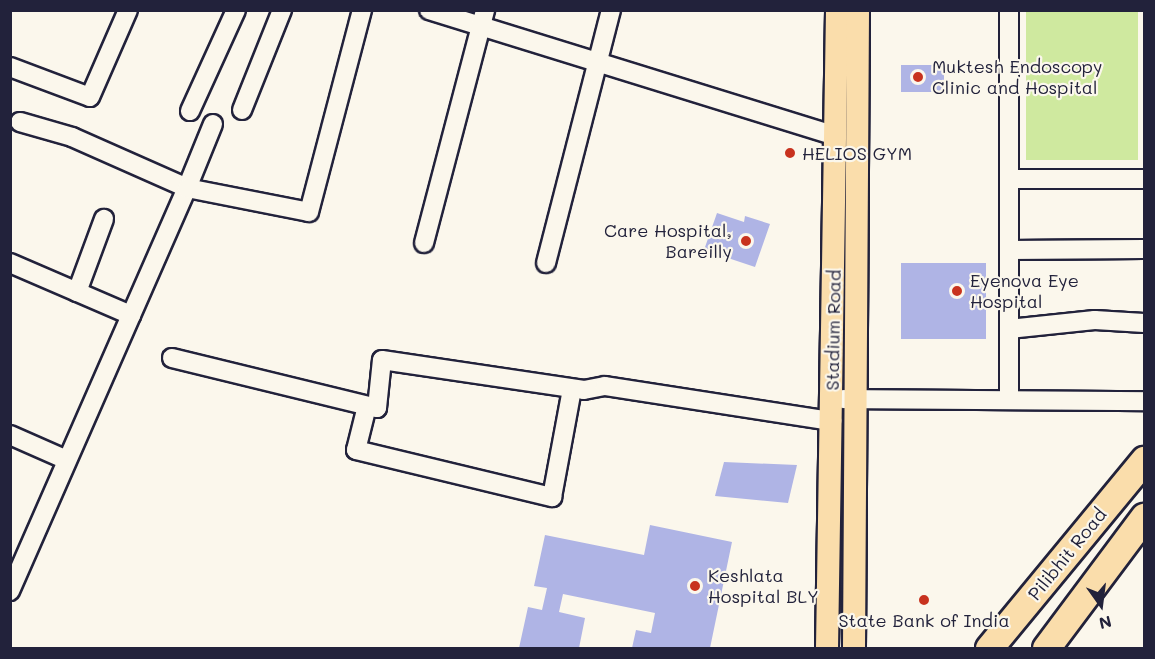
<!DOCTYPE html>
<style>
body{margin:0}
#map{position:relative;width:1155px;height:659px;overflow:hidden;background:#fbf7ec;font-family:Mali,sans-serif}
div>[style]{position:absolute}
.green>*{inset:0;background:#cfe99f;transform-origin:0 0}
.building>*{inset:0;background:#afb4e5;transform-origin:0 0}
.roads{filter:drop-shadow(2px 0 #22223b) drop-shadow(-2px 0 #22223b) drop-shadow(0 2px #22223b) drop-shadow(0 -2px #22223b)}
.minor>*{height:18px;margin:-9px;padding:0 9px;transform-origin:9px;border-radius:9px;background:#fbf7ec}
.major>*{height:22px;margin:-11px;padding:0 11px;transform-origin:11px;border-radius:11px;background:#faddab}
.highway>*{height:27px;margin:-13.5px;padding:0 13.5px;transform-origin:13.5px;border-radius:13.5px;background:#faddab}
.dots>*{width:16px;height:16px;translate:-50% -50%;box-sizing:border-box;border:3px solid #fbf7ec;border-radius:50%}
span{translate:-50% -50%;white-space:nowrap;text-align:center;line-height:1.15;-webkit-text-stroke:4.5px #fbf7ec;paint-order:stroke}
.poi-label{font-size:18px;color:#22223b}
.left{translate:0 -50%;text-align:left}
.right{translate:-100% -50%;text-align:right}
.street-label{font-size:18px;color:#22223b}
.frame{position:absolute;inset:0;border:12px solid #22223b;pointer-events:none}
.north{position:absolute;left:1071px;top:575px;width:60px;height:60px;-webkit-text-stroke:4px #fbf7ec;paint-order:stroke;rotate:166deg;font-size:16px;font-weight:700;line-height:24px;text-align:center;color:#22223b}
.north::after{content:'';display:block;margin:auto;width:21px;height:27px;background:#22223b;clip-path:polygon(50% 0,100% 100%,50% 72%,0 100%)}
</style>
<div id="map">
<div class="green">
<i style="left:1026px;top:11px;width:112px;height:149px"></i>
</div>
<div class="building">
<i style="left:901px;top:65px;width:43px;height:27px"></i>
<i style="clip-path:polygon(717px 213px,744px 222px,745px 216px,770px 224px,755px 267px,704px 250px)"></i>
<i style="left:901px;top:263px;width:85px;height:76px"></i>
<i style="clip-path:polygon(724px 462px,797px 465px,788px 503px,715px 496px)"></i>
<i style="clip-path:polygon(650px 525px,732px 542px,710px 648px,632px 648px,636px 630px,651px 633px,655px 613px,563px 594px,559px 612px,585px 618px,579px 648px,519px 648px,528px 607px,542px 610px,547px 588px,534px 586px,545px 535px,644px 555px)"></i>
</div>
<div class="roads">
<div class="minor">
<i style="left:429px;top:10px;width:425px;rotate:17.2deg"></i>
<i style="left:10px;top:67px;width:85px;rotate:20.6deg"></i>
<i style="left:90px;top:97px;width:95px;rotate:-66.4deg"></i>
<i style="left:242px;top:110px;width:108px;rotate:-68.2deg"></i>
<i style="left:190px;top:111px;width:111px;rotate:-65.5deg"></i>
<i style="left:20px;top:122px;width:54px;rotate:16.1deg"></i>
<i style="left:72px;top:137px;width:126px;rotate:23.9deg"></i>
<i style="left:187px;top:188px;width:69px;rotate:-67.9deg"></i>
<i style="left:1009px;top:179px;width:135px"></i>
<i style="left:424px;top:243px;width:241px;rotate:-75.3deg"></i>
<i style="left:1009px;top:250px;width:135px;rotate:-0.4deg"></i>
<i style="left:10px;top:263px;width:132px;rotate:23.3deg"></i>
<i style="left:546px;top:263px;width:261px;rotate:-75.6deg"></i>
<i style="left:77px;top:292px;width:78px;rotate:-69.7deg"></i>
<i style="left:1009px;top:329px;width:86px;rotate:-6deg"></i>
<i style="left:1095px;top:320px;width:49px;rotate:3.5deg"></i>
<i style="left:172px;top:358px;width:211px;rotate:13.7deg"></i>
<i style="left:377px;top:408px;width:48px;rotate:-84.1deg"></i>
<i style="left:382px;top:360px;width:204px;rotate:8.4deg"></i>
<i style="left:584px;top:390px;width:21px;rotate:-11deg"></i>
<i style="left:605px;top:386px;width:230px;rotate:8.8deg"></i>
<i style="left:843px;top:399px;width:301px;rotate:0.4deg"></i>
<i style="left:1009px;top:400px;width:390px;rotate:-90deg"></i>
<i style="left:367px;top:406px;width:45px;rotate:104deg"></i>
<i style="left:356px;top:450px;width:202px;rotate:13.5deg"></i>
<i style="left:552px;top:497px;width:110px;rotate:-79.5deg"></i>
<i style="left:10px;top:435px;width:62px;rotate:23.7deg"></i>
<i style="left:10px;top:591px;width:440px;rotate:-66.3deg"></i>
<i style="left:187px;top:188px;width:124px;rotate:11.1deg"></i>
<i style="left:309px;top:212px;width:209px;rotate:-75.3deg"></i>
</div>
<div class="major">
<i style="left:827px;top:648px;width:638px;rotate:-89.1deg"></i>
<i style="left:854px;top:648px;width:638px;rotate:-89.64deg"></i>
</div>
<div class="highway">
<i style="left:989px;top:648px;width:244px;rotate:-50.5deg"></i>
<i style="left:1046px;top:648px;width:164px;rotate:-53.2deg"></i>
</div>
</div>
<div class="dots">
<i style="left:918px;top:77px;background:#c8321e"></i>
<i style="left:790px;top:153px;background:#c8321e"></i>
<i style="left:746px;top:241px;background:#c8321e"></i>
<i style="left:957px;top:291px;background:#c8321e"></i>
<i style="left:695px;top:586px;background:#c8321e"></i>
<i style="left:924px;top:600px;background:#c8321e"></i>
</div>
<div class="poi-label">
<span class="left" style="left:932px;top:77px">Muktesh Endoscopy<br>Clinic and Hospital</span>
<span class="left" style="left:802px;top:153px">HELIOS GYM</span>
<span class="right" style="left:732px;top:241px">Care Hospital,<br>Bareilly</span>
<span class="left" style="left:970px;top:291px">Eyenova Eye<br>Hospital</span>
<span class="left" style="left:708px;top:586px">Keshlata<br>Hospital BLY</span>
<span style="left:924px;top:620px">State Bank of India</span>
</div>
<div class="street-label">
<span style="left:833px;top:330px;rotate:-89deg">Stadium Road</span>
<span style="left:1067px;top:554px;rotate:-51deg">Pilibhit Road</span>
</div>
<div class="frame"></div>
<div class="north">N</div>
</div>
